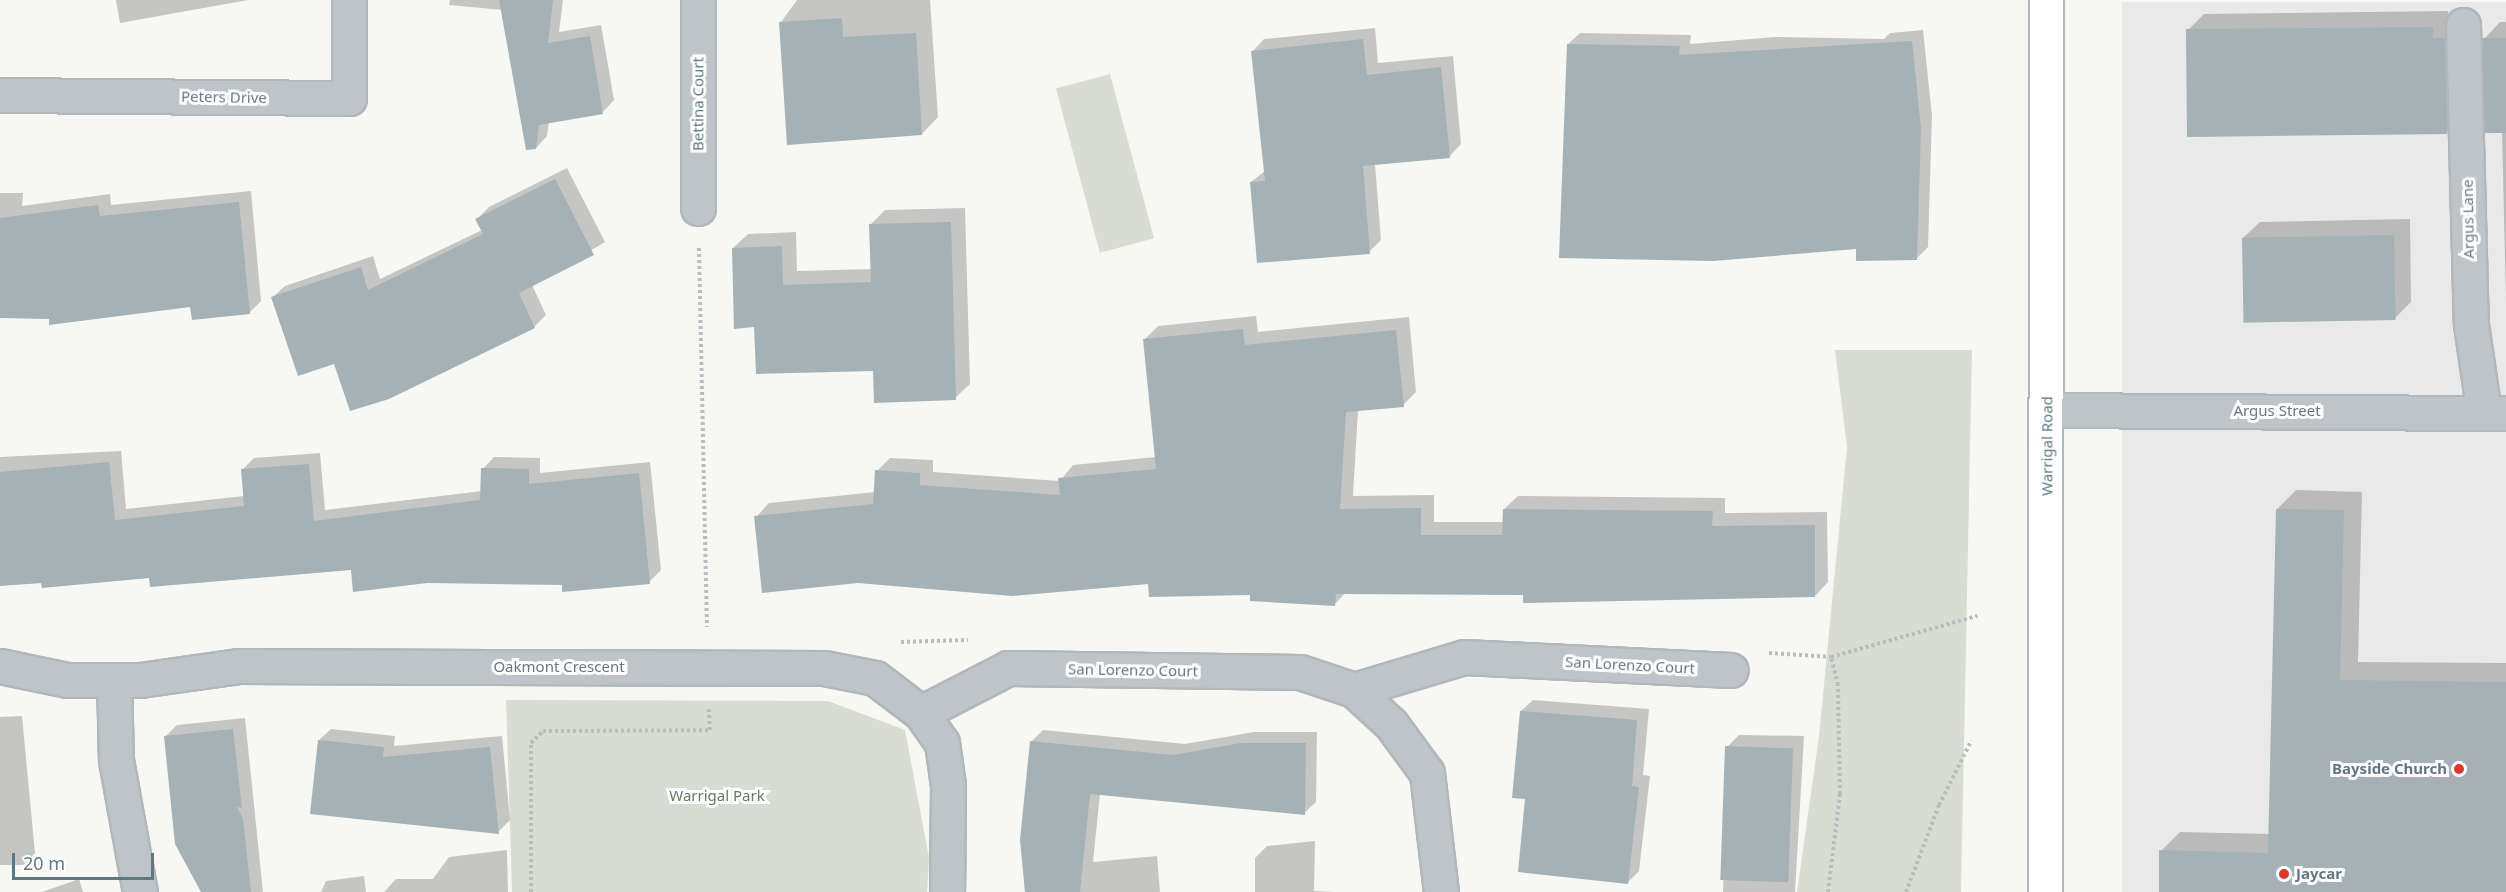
<!DOCTYPE html>
<style>
body{margin:0}
#map{position:relative;width:2506px;height:892px;overflow:hidden;background:#f7f7f4;font-family:"Noto Sans",sans-serif}
div>[style]{position:absolute}
.built>*{inset:0;background:#e8e9e8;transform-origin:0 0}
.green>*{inset:0;background:#d8dcd3;transform-origin:0 0}
.shadow>*{inset:0;background:#0003}
.building>*{inset:0;background:#a5b1b4;transform-origin:0 0}
.path>*{height:4px;margin-top:-2px;transform-origin:0;background:repeating-linear-gradient(90deg,#b8bdbf 0 3px,transparent 0 6px)}
.roads{filter:drop-shadow(2px 0 #b1b7ba) drop-shadow(-2px 0 #b1b7ba) drop-shadow(0 2px #b1b7ba) drop-shadow(0 -2px #b1b7ba)}
.minor>*{height:33px;margin:-16.5px;padding:0 16.5px;transform-origin:16.5px;border-radius:16.5px;background:#bec4c7}
.highway>*{height:33px;margin:-16.5px;padding:0 16.5px;transform-origin:16.5px;border-radius:16.5px;background:#fff}
.dots>*{width:16px;height:16px;translate:-50% -50%;box-sizing:border-box;border:3px solid #fff;border-radius:50%}
span{translate:-50% -50%;white-space:nowrap;text-align:center;line-height:1.15;-webkit-text-stroke:6px #fff;paint-order:stroke}
.street-label{font-size:15px;color:#627880}
.poi-label{font-size:15px;color:#627880;font-weight:700}
.right{translate:-100% -50%;text-align:right}
.left{translate:0 -50%;text-align:left}
.park-label{font-size:15px;color:#697861}
.scale{position:absolute;left:12px;top:853px;width:142px;height:27px;box-sizing:border-box;border:3px solid #627880;border-top:0;padding-left:8px;font-size:18px;line-height:21px;white-space:nowrap;color:#627880;-webkit-text-stroke:4px #fff;paint-order:stroke}
</style>
<div id="map">
<div class="built">
<i style="left:2506px;top:2px;width:890px;height:384px;rotate:90deg"></i>
</div>
<div class="green">
<i style="left:1110px;top:74px;width:170px;height:56px;rotate:75deg"></i>
<i style="clip-path:polygon(1835px 350px,1972px 350px,1961px 892px,1797px 892px,1819px 736px,1847px 447px)"></i>
<i style="clip-path:polygon(506px 700px,828px 701px,905px 730px,929px 858px,927px 892px,512px 892px)"></i>
</div>
<div class="shadow">
<i style="clip-path:polygon(116px 0,248px 0,120px 23px)"></i>
<i style="clip-path:polygon(450px 0,563px 0,559px 32px,601px 25px,614px 100px,603px 112px,549px 121px,547px 136px,536px 148px,503px 10px,449px 5px)"></i>
<i style="clip-path:polygon(797px 0,930px 0,938px 117px,922px 134px,781px 22px)"></i>
<i style="clip-path:polygon(2448px 11px,2463px 116px,2447px 132px,2188px 30px,2204px 14px)"></i>
<i style="clip-path:polygon(2500px 22px,2506px 22px,2506px 300px,2502px 131px,2484px 39px)"></i>
<i style="clip-path:polygon(1375px 28px,1378px 63px,1453px 56px,1461px 144px,1450px 156px,1375px 164px,1381px 240px,1369px 252px,1251px 182px,1266px 170px,1253px 51px,1264px 39px)"></i>
<i style="clip-path:polygon(1923px 30px,1932px 116px,1928px 247px,1917px 258px,1857px 247px,1568px 44px,1580px 33px,1691px 35px,1690px 44px,1775px 37px,1884px 39px,1890px 33px)"></i>
<i style="clip-path:polygon(567px 168px,605px 242px,532px 285px,546px 315px,534px 327px,388px 398px,335px 362px,273px 297px,285px 286px,373px 256px,380px 279px,482px 230px,477px 219px,489px 207px)"></i>
<i style="clip-path:polygon(251px 191px,261px 301px,249px 313px,192px 305px,50px 318px,0 316px,0 193px,23px 193px,22px 206px,110px 194px,111px 205px)"></i>
<i style="clip-path:polygon(965px 208px,970px 384px,955px 398px,756px 326px,733px 248px,748px 234px,796px 232px,797px 271px,872px 269px,870px 225px,885px 210px)"></i>
<i style="clip-path:polygon(2410px 219px,2411px 302px,2395px 318px,2243px 238px,2260px 222px)"></i>
<i style="clip-path:polygon(1256px 316px,1258px 332px,1409px 317px,1416px 392px,1403px 405px,1358px 410px,1353px 496px,1434px 495px,1434px 522px,1504px 522px,1504px 509px,1518px 496px,1725px 498px,1725px 513px,1827px 512px,1828px 582px,1815px 596px,1346px 592px,1335px 604px,1150px 582px,756px 517px,769px 503px,875px 492px,877px 471px,890px 458px,933px 460px,933px 472px,1060px 481px,1073px 465px,1156px 457px,1144px 340px,1158px 326px)"></i>
<i style="clip-path:polygon(121px 451px,126px 509px,244px 496px,242px 470px,254px 458px,320px 453px,325px 510px,482px 491px,483px 469px,494px 457px,540px 458px,540px 473px,650px 462px,661px 570px,649px 582px,563px 583px,352px 568px,0 585px,0 457px)"></i>
<i style="clip-path:polygon(2296px 490px,2362px 492px,2358px 662px,2506px 663px,2506px 892px,2160px 892px,2161px 851px,2180px 832px,2270px 834px,2277px 509px)"></i>
<i style="clip-path:polygon(1533px 700px,1649px 709px,1643px 775px,1650px 776px,1639px 871px,1627px 883px,1521px 711px)"></i>
<i style="clip-path:polygon(22px 716px,35px 853px,23px 865px,0 865px,0 717px)"></i>
<i style="clip-path:polygon(245px 718px,263px 892px,203px 892px,166px 736px,177px 725px)"></i>
<i style="clip-path:polygon(331px 729px,395px 736px,394px 746px,502px 736px,510px 820px,498px 832px,319px 740px)"></i>
<i style="clip-path:polygon(1043px 730px,1185px 744px,1254px 732px,1317px 732px,1316px 802px,1304px 813px,1100px 794px,1093px 862px,1157px 856px,1160px 892px,1025px 892px,1022px 840px,1031px 742px)"></i>
<i style="clip-path:polygon(1739px 735px,1804px 736px,1795px 892px,1723px 892px,1727px 747px)"></i>
<i style="clip-path:polygon(1315px 841px,1314px 891px,1335px 892px,1255px 892px,1255px 858px,1267px 846px)"></i>
<i style="clip-path:polygon(507px 850px,508px 892px,384px 892px,396px 879px,433px 879px,449px 857px)"></i>
<i style="clip-path:polygon(364px 876px,366px 892px,321px 892px,326px 881px)"></i>
<i style="clip-path:polygon(79px 879px,83px 892px,42px 892px)"></i>
</div>
<div class="building">
<i style="clip-path:polygon(499px 0,553px 0,548px 43px,590px 36px,603px 114px,539px 125px,536px 149px,526px 150px)"></i>
<i style="clip-path:polygon(842px 18px,843px 37px,916px 33px,922px 135px,787px 145px,779px 22px)"></i>
<i style="clip-path:polygon(2433px 27px,2433px 38px,2445px 38px,2447px 134px,2187px 137px,2186px 29px)"></i>
<i style="left:2482px;top:38px;width:24px;height:95px"></i>
<i style="clip-path:polygon(1363px 39px,1367px 75px,1441px 67px,1450px 158px,1363px 166px,1370px 254px,1257px 263px,1250px 182px,1265px 181px,1251px 51px)"></i>
<i style="clip-path:polygon(1912px 41px,1921px 128px,1917px 260px,1856px 261px,1856px 249px,1713px 261px,1559px 258px,1567px 44px,1680px 46px,1679px 55px)"></i>
<i style="clip-path:polygon(555px 179px,594px 255px,519px 293px,535px 328px,389px 399px,350px 411px,334px 364px,298px 376px,271px 297px,361px 267px,368px 290px,483px 234px,475px 219px)"></i>
<i style="clip-path:polygon(239px 202px,250px 314px,192px 320px,190px 307px,49px 325px,49px 319px,0 318px,0 218px,98px 205px,100px 216px)"></i>
<i style="clip-path:polygon(951px 222px,956px 400px,874px 403px,873px 371px,756px 374px,754px 327px,734px 329px,732px 248px,782px 246px,783px 285px,871px 282px,869px 224px)"></i>
<i style="left:2394px;top:235px;width:85px;height:152px;rotate:89deg"></i>
<i style="clip-path:polygon(1243px 329px,1245px 345px,1396px 330px,1404px 407px,1346px 412px,1340px 509px,1421px 508px,1421px 535px,1502px 535px,1503px 509px,1713px 511px,1712px 526px,1815px 525px,1815px 597px,1523px 603px,1523px 595px,1336px 594px,1335px 606px,1250px 601px,1250px 595px,1149px 597px,1148px 584px,1012px 596px,858px 583px,762px 593px,754px 516px,873px 504px,875px 470px,920px 473px,920px 485px,1060px 495px,1058px 478px,1156px 469px,1143px 339px)"></i>
<i style="clip-path:polygon(109px 462px,115px 520px,244px 506px,241px 469px,309px 464px,314px 521px,480px 500px,481px 468px,529px 469px,529px 484px,639px 473px,650px 584px,562px 592px,562px 585px,427px 583px,353px 592px,351px 570px,150px 587px,149px 578px,42px 588px,41px 583px,0 586px,0 472px)"></i>
<i style="clip-path:polygon(2276px 509px,2344px 510px,2340px 680px,2506px 682px,2506px 892px,2159px 892px,2159px 850px,2268px 853px)"></i>
<i style="clip-path:polygon(1520px 711px,1637px 720px,1632px 786px,1639px 787px,1628px 884px,1518px 872px,1525px 799px,1512px 798px)"></i>
<i style="clip-path:polygon(233px 729px,242px 808px,237px 807px,243px 819px,251px 892px,201px 892px,175px 844px,164px 736px)"></i>
<i style="clip-path:polygon(318px 740px,384px 747px,383px 757px,490px 747px,499px 834px,310px 814px)"></i>
<i style="clip-path:polygon(1030px 741px,1173px 755px,1241px 743px,1306px 743px,1305px 815px,1090px 794px,1080px 892px,1025px 892px,1020px 840px)"></i>
<i style="left:1725px;top:746px;width:68px;height:134px;rotate:2deg"></i>
</div>
<div class="path">
<i style="left:699px;top:248px;width:379px;rotate:88.8deg"></i>
<i style="left:901px;top:642px;width:67px;rotate:-1.7deg"></i>
<i style="left:1769px;top:653px;width:62px;rotate:3.7deg"></i>
<i style="left:1831px;top:657px;width:152px;rotate:-15.7deg"></i>
<i style="left:531px;top:892px;width:149px;rotate:-90deg"></i>
<i style="left:531px;top:743px;width:17px;rotate:-45deg"></i>
<i style="left:543px;top:731px;width:167px;rotate:-0.3deg"></i>
<i style="left:710px;top:730px;width:21px;rotate:-93deg"></i>
<i style="left:1828px;top:892px;width:99px;rotate:-83deg"></i>
<i style="left:1840px;top:794px;width:109px;rotate:-91.1deg"></i>
<i style="left:1838px;top:685px;width:29px;rotate:-104deg"></i>
<i style="left:1906px;top:892px;width:93px;rotate:-69.2deg"></i>
<i style="left:1939px;top:805px;width:72px;rotate:-63.4deg"></i>
</div>
<div class="roads">
<div class="minor">
<i style="left:698px;top:0;width:208px;rotate:90deg"></i>
<i style="left:2463px;top:25px;width:299px;rotate:88.5deg"></i>
<i style="left:2471px;top:324px;width:90px;rotate:81.7deg"></i>
<i style="left:0;top:95px;width:349px;rotate:0.5deg"></i>
<i style="left:349px;top:98px;width:98px;rotate:-90deg"></i>
<i style="left:2048px;top:410px;width:458px;rotate:0.4deg"></i>
<i style="left:0;top:666px;width:68px;rotate:11.8deg"></i>
<i style="left:67px;top:680px;width:73px"></i>
<i style="left:140px;top:680px;width:99px;rotate:-8.1deg"></i>
<i style="left:238px;top:666px;width:586px;rotate:0.2deg"></i>
<i style="left:824px;top:668px;width:52px;rotate:11.1deg"></i>
<i style="left:875px;top:678px;width:58px;rotate:37.3deg"></i>
<i style="left:921px;top:713px;width:37px;rotate:55deg"></i>
<i style="left:942px;top:743px;width:42px;rotate:81.9deg"></i>
<i style="left:948px;top:785px;width:107px;rotate:90.5deg"></i>
<i style="left:114px;top:680px;width:80px;rotate:88.6deg"></i>
<i style="left:116px;top:760px;width:134px;rotate:79.7deg"></i>
<i style="left:1354px;top:690px;width:115px;rotate:-16.7deg"></i>
<i style="left:1464px;top:657px;width:267px;rotate:2.8deg"></i>
<i style="left:921px;top:713px;width:98px;rotate:-27.3deg"></i>
<i style="left:1008px;top:668px;width:292px;rotate:0.8deg"></i>
<i style="left:1300px;top:672px;width:57px;rotate:18.4deg"></i>
<i style="left:1354px;top:690px;width:50px;rotate:42.6deg"></i>
<i style="left:1391px;top:724px;width:61px;rotate:53.7deg"></i>
<i style="left:1427px;top:773px;width:120px;rotate:83.3deg"></i>
</div>
<div class="highway">
<i style="left:2045px;top:892px;width:892px;rotate:-89.94deg"></i>
</div>
</div>
<div class="dots">
<i style="left:2459px;top:769px;background:#e43427"></i>
<i style="left:2284px;top:874px;background:#e43427"></i>
</div>
<div class="street-label">
<span style="left:224px;top:97px;rotate:1deg">Peters Drive</span>
<span style="left:698px;top:104px;rotate:-90deg">Bettina Court</span>
<span style="left:2468px;top:219px;rotate:-91deg">Argus Lane</span>
<span style="left:2277px;top:411px">Argus Street</span>
<span style="left:2047px;top:446px;rotate:-90deg">Warrigal Road</span>
<span style="left:1630px;top:665px;rotate:3deg">San Lorenzo Court</span>
<span style="left:559px;top:667px">Oakmont Crescent</span>
<span style="left:1133px;top:670px;rotate:1deg">San Lorenzo Court</span>
</div>
<div class="poi-label">
<span class="right" style="left:2447px;top:769px">Bayside Church</span>
<span class="left" style="left:2296px;top:874px">Jaycar</span>
</div>
<div class="park-label">
<span style="left:717px;top:796px">Warrigal Park</span>
</div>
<div class="scale">20 m</div>
</div>
